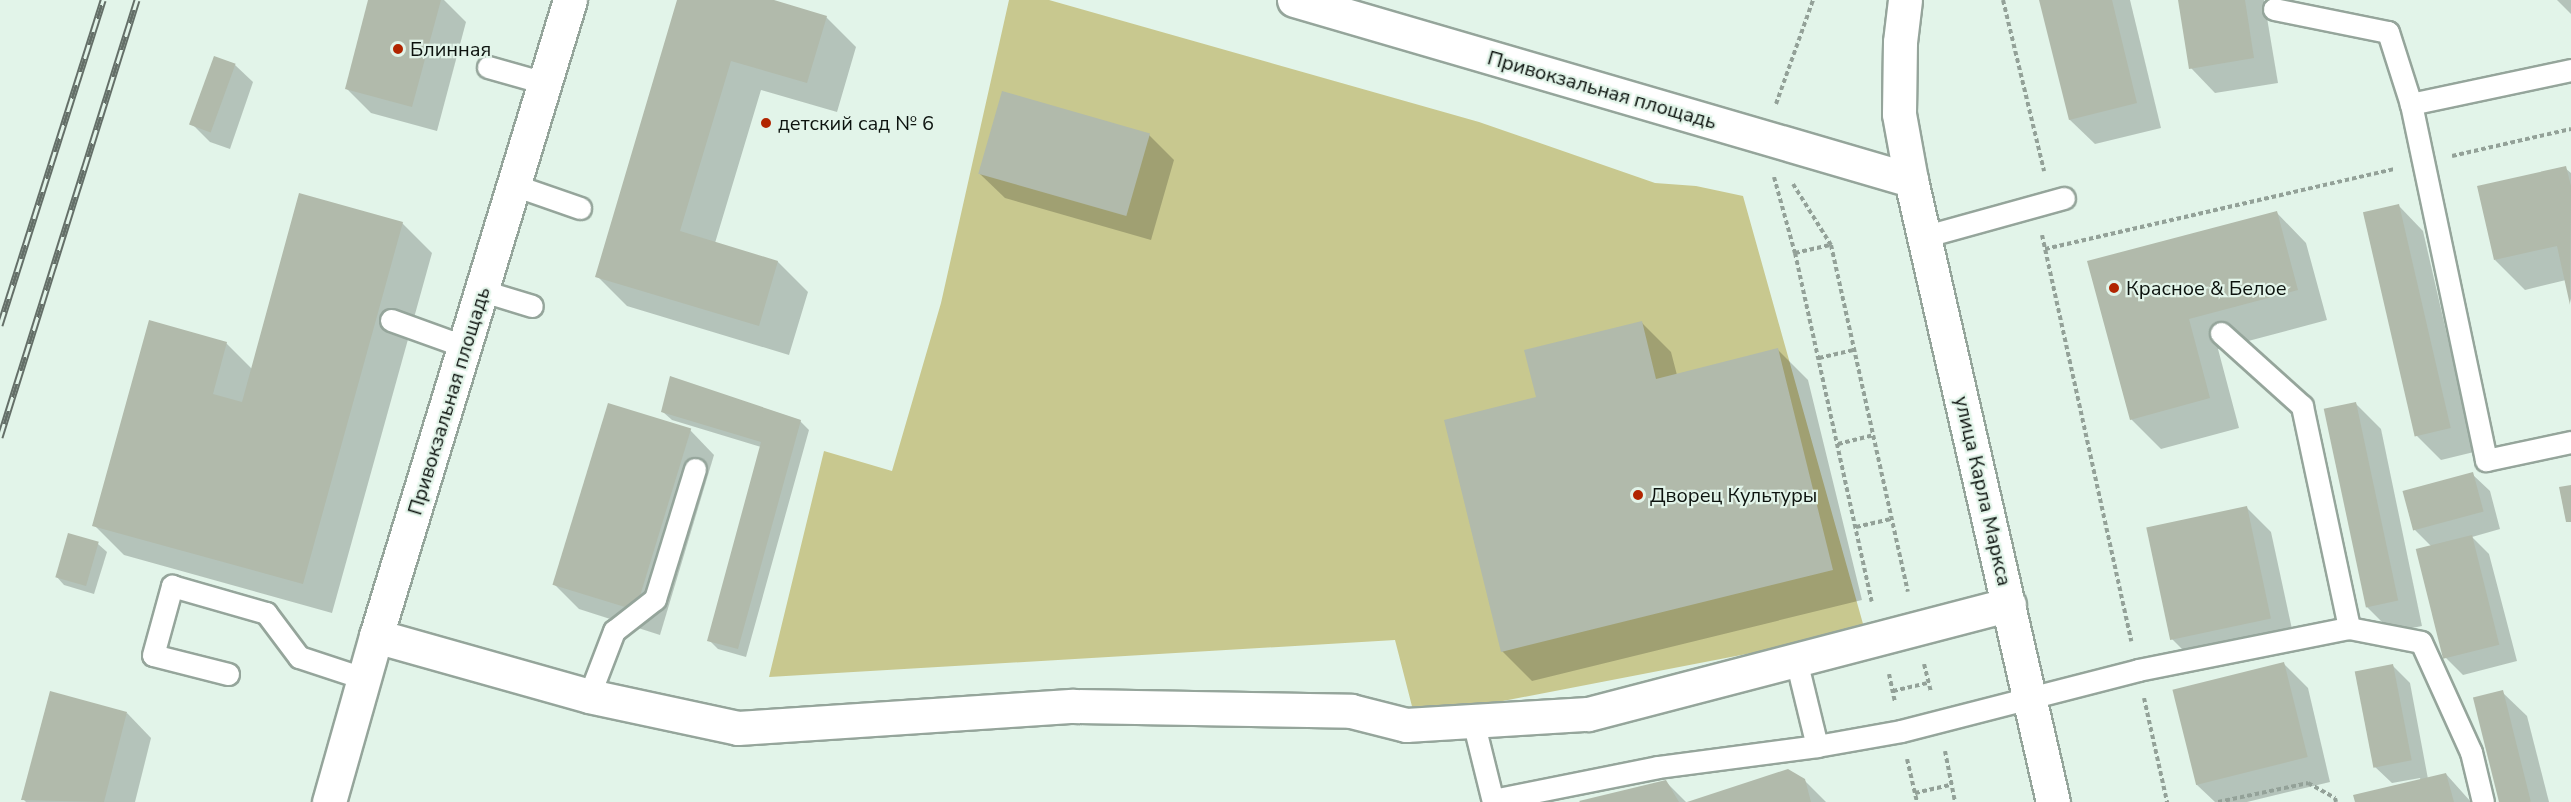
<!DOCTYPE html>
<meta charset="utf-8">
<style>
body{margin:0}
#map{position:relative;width:2571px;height:802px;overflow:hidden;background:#e2f4e9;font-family:"Nunito Sans",sans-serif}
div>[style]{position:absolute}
.green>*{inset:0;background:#c8c88f}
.shadow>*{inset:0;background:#0003}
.building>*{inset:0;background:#b1baab;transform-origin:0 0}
.path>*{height:4px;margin-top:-2px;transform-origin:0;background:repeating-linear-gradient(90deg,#93a198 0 4.5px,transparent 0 7.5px)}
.roads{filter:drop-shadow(2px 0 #95a59b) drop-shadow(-2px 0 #95a59b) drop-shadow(0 2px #95a59b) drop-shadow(0 -2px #95a59b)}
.service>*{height:21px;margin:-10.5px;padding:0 10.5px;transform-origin:10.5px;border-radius:10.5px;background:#fff}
.minor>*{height:33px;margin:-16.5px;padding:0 16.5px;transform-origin:16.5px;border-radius:16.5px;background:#fff}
.tertiary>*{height:33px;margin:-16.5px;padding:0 16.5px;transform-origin:16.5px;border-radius:16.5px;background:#fff}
.secondary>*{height:33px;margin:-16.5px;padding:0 16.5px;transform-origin:16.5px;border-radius:16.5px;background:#fff}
.rail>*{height:7px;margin-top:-3.5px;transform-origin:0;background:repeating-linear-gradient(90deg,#e2f4e9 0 14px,#646f68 0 28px);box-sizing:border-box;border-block:2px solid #646f68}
.dots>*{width:16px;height:16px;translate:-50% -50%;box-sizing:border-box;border:3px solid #e2f4e9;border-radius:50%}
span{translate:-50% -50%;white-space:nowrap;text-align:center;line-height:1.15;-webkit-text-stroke:4.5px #e2f4e9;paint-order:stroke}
.poi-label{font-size:20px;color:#0c120e}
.left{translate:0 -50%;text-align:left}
.street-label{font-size:20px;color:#0c120e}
</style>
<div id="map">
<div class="green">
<i style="clip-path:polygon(1009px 0,1049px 0,1479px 122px,1655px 183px,1696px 186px,1743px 196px,1865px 631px,1415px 718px,1395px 640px,769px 677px,824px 451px,892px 471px,941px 303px)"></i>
</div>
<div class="shadow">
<i style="clip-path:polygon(370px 0,444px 0,466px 22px,437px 131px,371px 113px,346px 88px)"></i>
<i style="clip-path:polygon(679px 0,769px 0,826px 17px,856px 47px,837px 112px,761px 90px,715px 243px,778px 262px,808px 292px,789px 355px,627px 306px,597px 276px)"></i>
<i style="clip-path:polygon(2041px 0,2130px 0,2161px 128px,2095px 144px,2070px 120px)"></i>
<i style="clip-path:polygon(2179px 0,2264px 0,2278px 83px,2215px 93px,2191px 68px)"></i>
<i style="clip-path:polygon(2557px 0,2571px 0,2571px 14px)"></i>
<i style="clip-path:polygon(235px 65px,253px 82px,230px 149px,210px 142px,193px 125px)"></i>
<i style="clip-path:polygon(1149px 135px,1174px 160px,1151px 240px,1005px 198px,980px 174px)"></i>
<i style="clip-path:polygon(2565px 168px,2571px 173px,2571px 303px,2566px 280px,2525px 290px,2495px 260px)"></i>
<i style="clip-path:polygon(2399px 206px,2423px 231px,2474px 452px,2441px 460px,2416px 435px)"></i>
<i style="clip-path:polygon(2276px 212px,2306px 243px,2327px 320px,2218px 349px,2239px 428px,2161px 449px,2131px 419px,2089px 263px)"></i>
<i style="clip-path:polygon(402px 223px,432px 253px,332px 613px,124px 555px,94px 525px,226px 343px,252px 369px)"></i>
<i style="clip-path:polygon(1641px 322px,1671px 352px,1677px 375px,1778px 350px,1808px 380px,1862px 600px,1532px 681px,1502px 651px,1538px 398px)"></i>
<i style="clip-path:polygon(2356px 404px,2381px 429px,2422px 626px,2392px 632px,2367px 607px)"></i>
<i style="clip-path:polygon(663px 412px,800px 421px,809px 430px,746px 657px,718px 649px,709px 640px,761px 447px,672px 420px)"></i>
<i style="clip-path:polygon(690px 430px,714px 455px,660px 635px,579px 609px,555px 585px)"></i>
<i style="clip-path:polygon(2472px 474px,2490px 491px,2500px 529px,2472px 537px,2489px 554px,2517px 661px,2463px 675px,2446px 658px,2418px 550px,2432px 547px,2415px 530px,2405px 492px)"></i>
<i style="clip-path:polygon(2246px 507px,2271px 532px,2295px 643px,2197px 664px,2172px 639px)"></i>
<i style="clip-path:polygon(98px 544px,107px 552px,94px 594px,64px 585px,56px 576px)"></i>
<i style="clip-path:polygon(2283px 663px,2308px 688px,2330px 782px,2247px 802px,2215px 802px,2196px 784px)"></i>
<i style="clip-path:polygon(2393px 666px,2410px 683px,2428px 779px,2446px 774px,2471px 802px,2357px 802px,2421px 781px,2420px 778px,2392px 783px,2374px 766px)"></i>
<i style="clip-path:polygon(2502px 692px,2527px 716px,2549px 802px,2501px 802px)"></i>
<i style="clip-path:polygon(127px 713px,151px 738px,135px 802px,26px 802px,23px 799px)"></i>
<i style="clip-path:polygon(1804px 780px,1826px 802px,1691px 802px)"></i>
<i style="clip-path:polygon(1665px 781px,1686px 802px,1582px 802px)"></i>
</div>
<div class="building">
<i style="clip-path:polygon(368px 0,441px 0,412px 107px,345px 89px)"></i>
<i style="clip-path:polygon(677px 0,774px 0,827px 16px,807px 83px,731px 61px,680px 231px,778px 261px,759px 326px,595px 277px)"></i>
<i style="clip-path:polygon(2039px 0,2112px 0,2137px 103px,2069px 120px)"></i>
<i style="clip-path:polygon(2178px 0,2245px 0,2254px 58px,2189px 69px)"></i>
<i style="left:214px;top:56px;width:23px;height:73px;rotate:20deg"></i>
<i style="left:1002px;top:91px;width:154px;height:86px;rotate:16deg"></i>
<i style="clip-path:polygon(2566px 166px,2571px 186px,2570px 305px,2557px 246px,2494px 260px,2477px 186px)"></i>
<i style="clip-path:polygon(299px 193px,403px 222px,303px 584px,92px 526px,149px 320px,227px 342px,213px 394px,242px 402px)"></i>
<i style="left:2399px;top:204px;width:230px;height:37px;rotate:77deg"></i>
<i style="clip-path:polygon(2277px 211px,2298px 290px,2189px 319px,2210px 398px,2130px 420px,2087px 261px)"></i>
<i style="clip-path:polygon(1642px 321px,1656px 379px,1778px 348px,1833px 570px,1501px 652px,1444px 420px,1536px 397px,1524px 350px)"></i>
<i style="clip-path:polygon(670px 376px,801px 420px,738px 649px,707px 641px,761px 442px,661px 412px)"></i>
<i style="left:2356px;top:402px;width:203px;height:33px;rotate:78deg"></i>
<i style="left:608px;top:403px;width:87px;height:190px;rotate:17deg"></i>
<i style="left:2473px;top:472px;width:41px;height:73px;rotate:75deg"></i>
<i style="clip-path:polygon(2571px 485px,2571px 522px,2566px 522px,2559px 487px)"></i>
<i style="left:2247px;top:506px;width:115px;height:103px;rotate:78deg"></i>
<i style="left:68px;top:533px;width:32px;height:46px;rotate:16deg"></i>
<i style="left:2472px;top:535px;width:113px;height:58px;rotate:76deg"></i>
<i style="left:2284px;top:662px;width:98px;height:115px;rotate:76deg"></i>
<i style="left:2393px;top:664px;width:98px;height:39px;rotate:79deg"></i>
<i style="left:2503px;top:690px;width:115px;height:31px;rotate:76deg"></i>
<i style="clip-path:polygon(50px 691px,127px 712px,104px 802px,21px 800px)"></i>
<i style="clip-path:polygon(1788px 769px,1805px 779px,1811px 802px,1687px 802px)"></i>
<i style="clip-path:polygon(2446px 773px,2454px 802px,2355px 802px,2353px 795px)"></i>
<i style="clip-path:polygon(1666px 780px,1679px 802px,1580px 802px,1579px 801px)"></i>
</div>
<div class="path">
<i style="left:2003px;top:0;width:176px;rotate:76.5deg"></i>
<i style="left:1776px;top:104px;width:110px;rotate:-70.4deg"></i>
<i style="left:2452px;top:156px;width:122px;rotate:-12.8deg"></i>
<i style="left:1774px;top:177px;width:79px;rotate:74.6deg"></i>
<i style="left:1795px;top:253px;width:357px;rotate:77.6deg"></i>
<i style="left:1793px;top:184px;width:72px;rotate:58.1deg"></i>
<i style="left:1831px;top:245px;width:355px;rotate:77.5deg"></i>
<i style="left:2042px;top:235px;width:416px;rotate:77.6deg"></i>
<i style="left:2045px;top:249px;width:359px;rotate:-12.9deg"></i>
<i style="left:1795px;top:253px;width:37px;rotate:-13deg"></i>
<i style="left:1819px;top:358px;width:36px;rotate:-13deg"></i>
<i style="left:1838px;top:444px;width:36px;rotate:-14deg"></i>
<i style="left:1856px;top:527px;width:37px;rotate:-13deg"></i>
<i style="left:1924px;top:664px;width:29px;rotate:76deg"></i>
<i style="left:1889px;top:674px;width:29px;rotate:78deg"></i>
<i style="left:1893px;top:691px;width:36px;rotate:-13deg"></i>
<i style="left:2144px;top:698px;width:107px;rotate:77.5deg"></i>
<i style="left:1945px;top:751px;width:52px;rotate:78.9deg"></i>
<i style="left:1907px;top:759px;width:44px;rotate:76.9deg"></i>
<i style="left:1915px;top:793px;width:37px;rotate:-13deg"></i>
<i style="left:2218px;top:802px;width:92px;rotate:-11.9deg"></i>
<i style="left:2308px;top:783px;width:31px;rotate:29deg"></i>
<i style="left:2335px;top:798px;width:4px;rotate:76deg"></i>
</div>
<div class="roads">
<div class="service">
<i style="left:2274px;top:9px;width:116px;rotate:11.4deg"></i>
<i style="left:2388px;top:32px;width:76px;rotate:72.3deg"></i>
<i style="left:488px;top:67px;width:59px;rotate:15.7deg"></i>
<i style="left:2571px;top:70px;width:164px;rotate:168deg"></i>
<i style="left:2411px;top:104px;width:364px;rotate:78.1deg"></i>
<i style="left:2486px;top:460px;width:87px;rotate:-12deg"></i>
<i style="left:514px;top:185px;width:70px;rotate:19.2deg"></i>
<i style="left:1926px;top:236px;width:143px;rotate:-15.4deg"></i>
<i style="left:483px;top:291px;width:51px;rotate:17deg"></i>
<i style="left:391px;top:320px;width:80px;rotate:19.8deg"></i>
<i style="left:2221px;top:333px;width:109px;rotate:42deg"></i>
<i style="left:2302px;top:406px;width:227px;rotate:78deg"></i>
<i style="left:228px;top:674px;width:77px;rotate:-165.8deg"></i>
<i style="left:153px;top:655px;width:72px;rotate:-74.6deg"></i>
<i style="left:172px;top:586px;width:98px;rotate:16deg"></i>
<i style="left:266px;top:613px;width:55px;rotate:53.1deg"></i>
<i style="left:299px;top:657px;width:71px;rotate:18.2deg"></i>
<i style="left:589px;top:696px;width:70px;rotate:-69deg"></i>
<i style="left:614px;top:631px;width:52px;rotate:-38deg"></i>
<i style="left:655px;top:599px;width:136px;rotate:-72.9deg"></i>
<i style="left:1473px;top:721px;width:83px;rotate:76.1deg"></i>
<i style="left:1817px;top:746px;width:85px;rotate:-10.1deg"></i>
<i style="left:1901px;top:731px;width:245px;rotate:-14.4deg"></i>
<i style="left:2138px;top:670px;width:215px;rotate:-11.3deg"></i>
<i style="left:2349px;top:628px;width:73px;rotate:11deg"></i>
<i style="left:2421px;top:642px;width:121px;rotate:65.6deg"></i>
<i style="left:2471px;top:752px;width:51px;rotate:76.5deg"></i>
<i style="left:1493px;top:800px;width:168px;rotate:-11.3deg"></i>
<i style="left:1658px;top:767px;width:160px;rotate:-7.5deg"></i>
<i style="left:1817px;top:746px;width:89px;rotate:-103.7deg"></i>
</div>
<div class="minor">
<i style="left:376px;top:636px;width:221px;rotate:15.7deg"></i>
<i style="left:589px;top:696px;width:152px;rotate:12.1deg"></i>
<i style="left:738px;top:728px;width:336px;rotate:-3.8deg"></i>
<i style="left:1073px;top:706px;width:278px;rotate:1deg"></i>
<i style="left:1351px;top:711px;width:57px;rotate:14.3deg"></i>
<i style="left:1406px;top:725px;width:182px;rotate:-3.5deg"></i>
<i style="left:1588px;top:714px;width:435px;rotate:-14.6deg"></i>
</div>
<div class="tertiary">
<i style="left:1294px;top:0;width:643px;rotate:16.26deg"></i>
<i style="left:329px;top:802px;width:173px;rotate:-74.2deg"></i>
<i style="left:376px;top:636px;width:665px;rotate:-73.04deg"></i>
</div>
<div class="secondary">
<i style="left:1905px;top:0;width:42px;rotate:96.8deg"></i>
<i style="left:1900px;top:42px;width:72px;rotate:90.8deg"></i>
<i style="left:1899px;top:114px;width:67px;rotate:79.7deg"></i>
<i style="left:1911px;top:180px;width:638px;rotate:77.14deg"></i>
</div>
</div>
<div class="rail">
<i style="left:0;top:325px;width:341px;rotate:-72.4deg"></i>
<i style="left:0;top:437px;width:458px;rotate:-72.6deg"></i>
</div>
<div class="dots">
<i style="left:398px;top:49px;background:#b12500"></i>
<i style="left:766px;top:123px;background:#b12500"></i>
<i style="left:2114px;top:288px;background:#b12500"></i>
<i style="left:1638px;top:495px;background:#b12500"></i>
</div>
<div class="poi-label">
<span class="left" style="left:410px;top:49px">Блинная</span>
<span class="left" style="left:778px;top:123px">детский сад № 6</span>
<span class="left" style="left:2126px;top:288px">Красное &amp; Белое</span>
<span class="left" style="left:1650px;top:495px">Дворец Культуры</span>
</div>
<div class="street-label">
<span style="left:1602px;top:90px;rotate:16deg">Привокзальная площадь</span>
<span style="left:449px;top:401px;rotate:-73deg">Привокзальная площадь</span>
<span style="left:1983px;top:491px;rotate:77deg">улица Карла Маркса</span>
</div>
</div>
